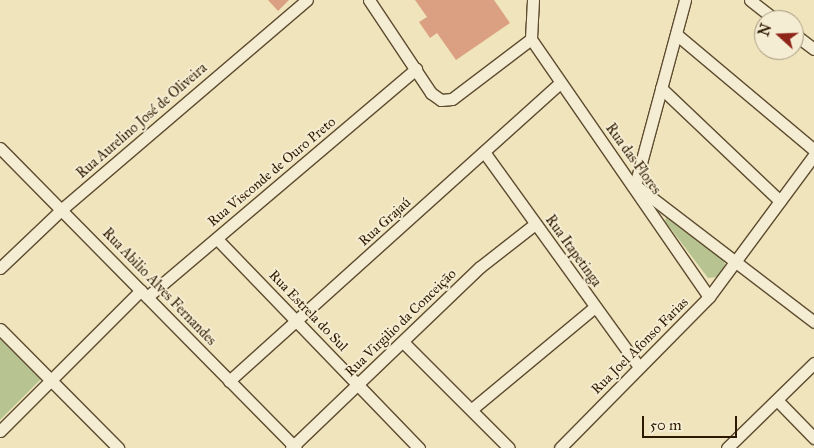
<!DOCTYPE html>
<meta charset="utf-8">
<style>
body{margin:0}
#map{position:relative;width:814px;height:448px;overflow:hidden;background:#efe4bc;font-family:"IM FELL Great Primer",serif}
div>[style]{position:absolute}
.green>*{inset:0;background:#b7c492}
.building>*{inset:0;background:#dba082}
.roads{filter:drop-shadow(1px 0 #5e4c30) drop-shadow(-1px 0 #5e4c30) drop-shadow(0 1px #5e4c30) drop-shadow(0 -1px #5e4c30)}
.street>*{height:11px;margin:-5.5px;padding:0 5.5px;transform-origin:5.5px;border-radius:5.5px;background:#f5edd3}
span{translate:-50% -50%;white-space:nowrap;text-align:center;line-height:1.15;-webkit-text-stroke:4px #f5edd3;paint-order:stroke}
.street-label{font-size:14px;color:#2d1901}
.north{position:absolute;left:754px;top:10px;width:50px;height:50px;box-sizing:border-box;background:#f5edd3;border:1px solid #a5987f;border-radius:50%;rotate:290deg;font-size:14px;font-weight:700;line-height:20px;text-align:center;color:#2d1901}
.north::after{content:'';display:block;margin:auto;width:18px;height:22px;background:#8f2418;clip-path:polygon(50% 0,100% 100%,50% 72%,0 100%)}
.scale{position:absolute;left:642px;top:416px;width:95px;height:22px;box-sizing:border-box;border:2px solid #2d1901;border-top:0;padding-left:6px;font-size:15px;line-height:18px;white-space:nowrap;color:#2d1901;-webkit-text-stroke:4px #f5edd3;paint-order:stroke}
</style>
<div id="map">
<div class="green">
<i style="clip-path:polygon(666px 217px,724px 257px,725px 268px,717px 277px,708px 278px,665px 221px)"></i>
<i style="clip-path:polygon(0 330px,45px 375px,0 420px)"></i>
</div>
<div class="building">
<i style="clip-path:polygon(268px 0,289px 0,278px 11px)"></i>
<i style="clip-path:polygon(415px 0,494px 0,510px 23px,456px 60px,437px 33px,430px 38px,419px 22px,427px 17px)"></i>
</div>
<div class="roads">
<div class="street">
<i style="left:369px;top:0;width:112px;rotate:56.3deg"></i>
<i style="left:431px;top:93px;width:12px;rotate:35deg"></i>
<i style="left:441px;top:100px;width:11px;rotate:-5deg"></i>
<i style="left:452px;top:99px;width:99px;rotate:-37.2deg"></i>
<i style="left:533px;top:0;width:39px;rotate:93deg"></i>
<i style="left:531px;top:39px;width:313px;rotate:55.4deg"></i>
<i style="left:685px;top:0;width:192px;rotate:105.1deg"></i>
<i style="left:635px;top:185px;width:225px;rotate:37.4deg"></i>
<i style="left:750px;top:0;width:33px;rotate:38deg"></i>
<i style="left:676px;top:34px;width:180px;rotate:40deg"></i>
<i style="left:794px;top:34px;width:25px;rotate:37deg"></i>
<i style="left:661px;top:88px;width:164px;rotate:43.5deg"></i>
<i style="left:0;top:148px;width:421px;rotate:45.4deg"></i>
<i style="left:484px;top:152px;width:265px;rotate:54.2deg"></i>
<i style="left:217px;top:239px;width:291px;rotate:46deg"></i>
<i style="left:0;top:268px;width:86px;rotate:-43.6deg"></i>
<i style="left:62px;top:209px;width:322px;rotate:-40.5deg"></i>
<i style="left:147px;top:297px;width:353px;rotate:-40.3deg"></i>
<i style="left:0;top:329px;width:168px;rotate:45.2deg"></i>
<i style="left:404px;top:343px;width:148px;rotate:45deg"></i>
<i style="left:229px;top:381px;width:444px;rotate:-42deg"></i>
<i style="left:777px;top:400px;width:53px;rotate:45.8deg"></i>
<i style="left:472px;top:409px;width:160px;rotate:-39.7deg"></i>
<i style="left:0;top:431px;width:199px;rotate:-45deg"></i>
<i style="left:291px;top:448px;width:262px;rotate:-43.8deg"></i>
<i style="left:480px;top:267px;width:70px;rotate:-38deg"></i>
<i style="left:560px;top:448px;width:212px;rotate:-45.4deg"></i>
<i style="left:709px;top:297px;width:177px;rotate:-53.5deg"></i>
<i style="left:727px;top:448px;width:122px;rotate:-44.3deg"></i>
</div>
</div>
<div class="street-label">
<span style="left:142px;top:121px;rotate:-41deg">Rua Aurelino José de Oliveira</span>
<span style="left:633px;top:159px;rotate:54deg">Rua das Flores</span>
<span style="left:272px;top:172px;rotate:-40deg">Rua Visconde de Ouro Preto</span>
<span style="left:385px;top:222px;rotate:-42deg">Rua Grajaú</span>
<span style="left:573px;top:251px;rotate:54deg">Rua Itapetinga</span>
<span style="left:159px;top:287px;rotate:46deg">Rua Abilio Alves Fernandes</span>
<span style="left:308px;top:311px;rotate:46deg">Rua Estrela do Sul</span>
<span style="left:401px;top:323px;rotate:-44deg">Rua Virgilio da Conceição</span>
<span style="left:640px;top:346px;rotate:-45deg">Rua Joel Afonso Farias</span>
</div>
<div class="north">N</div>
<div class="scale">50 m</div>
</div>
